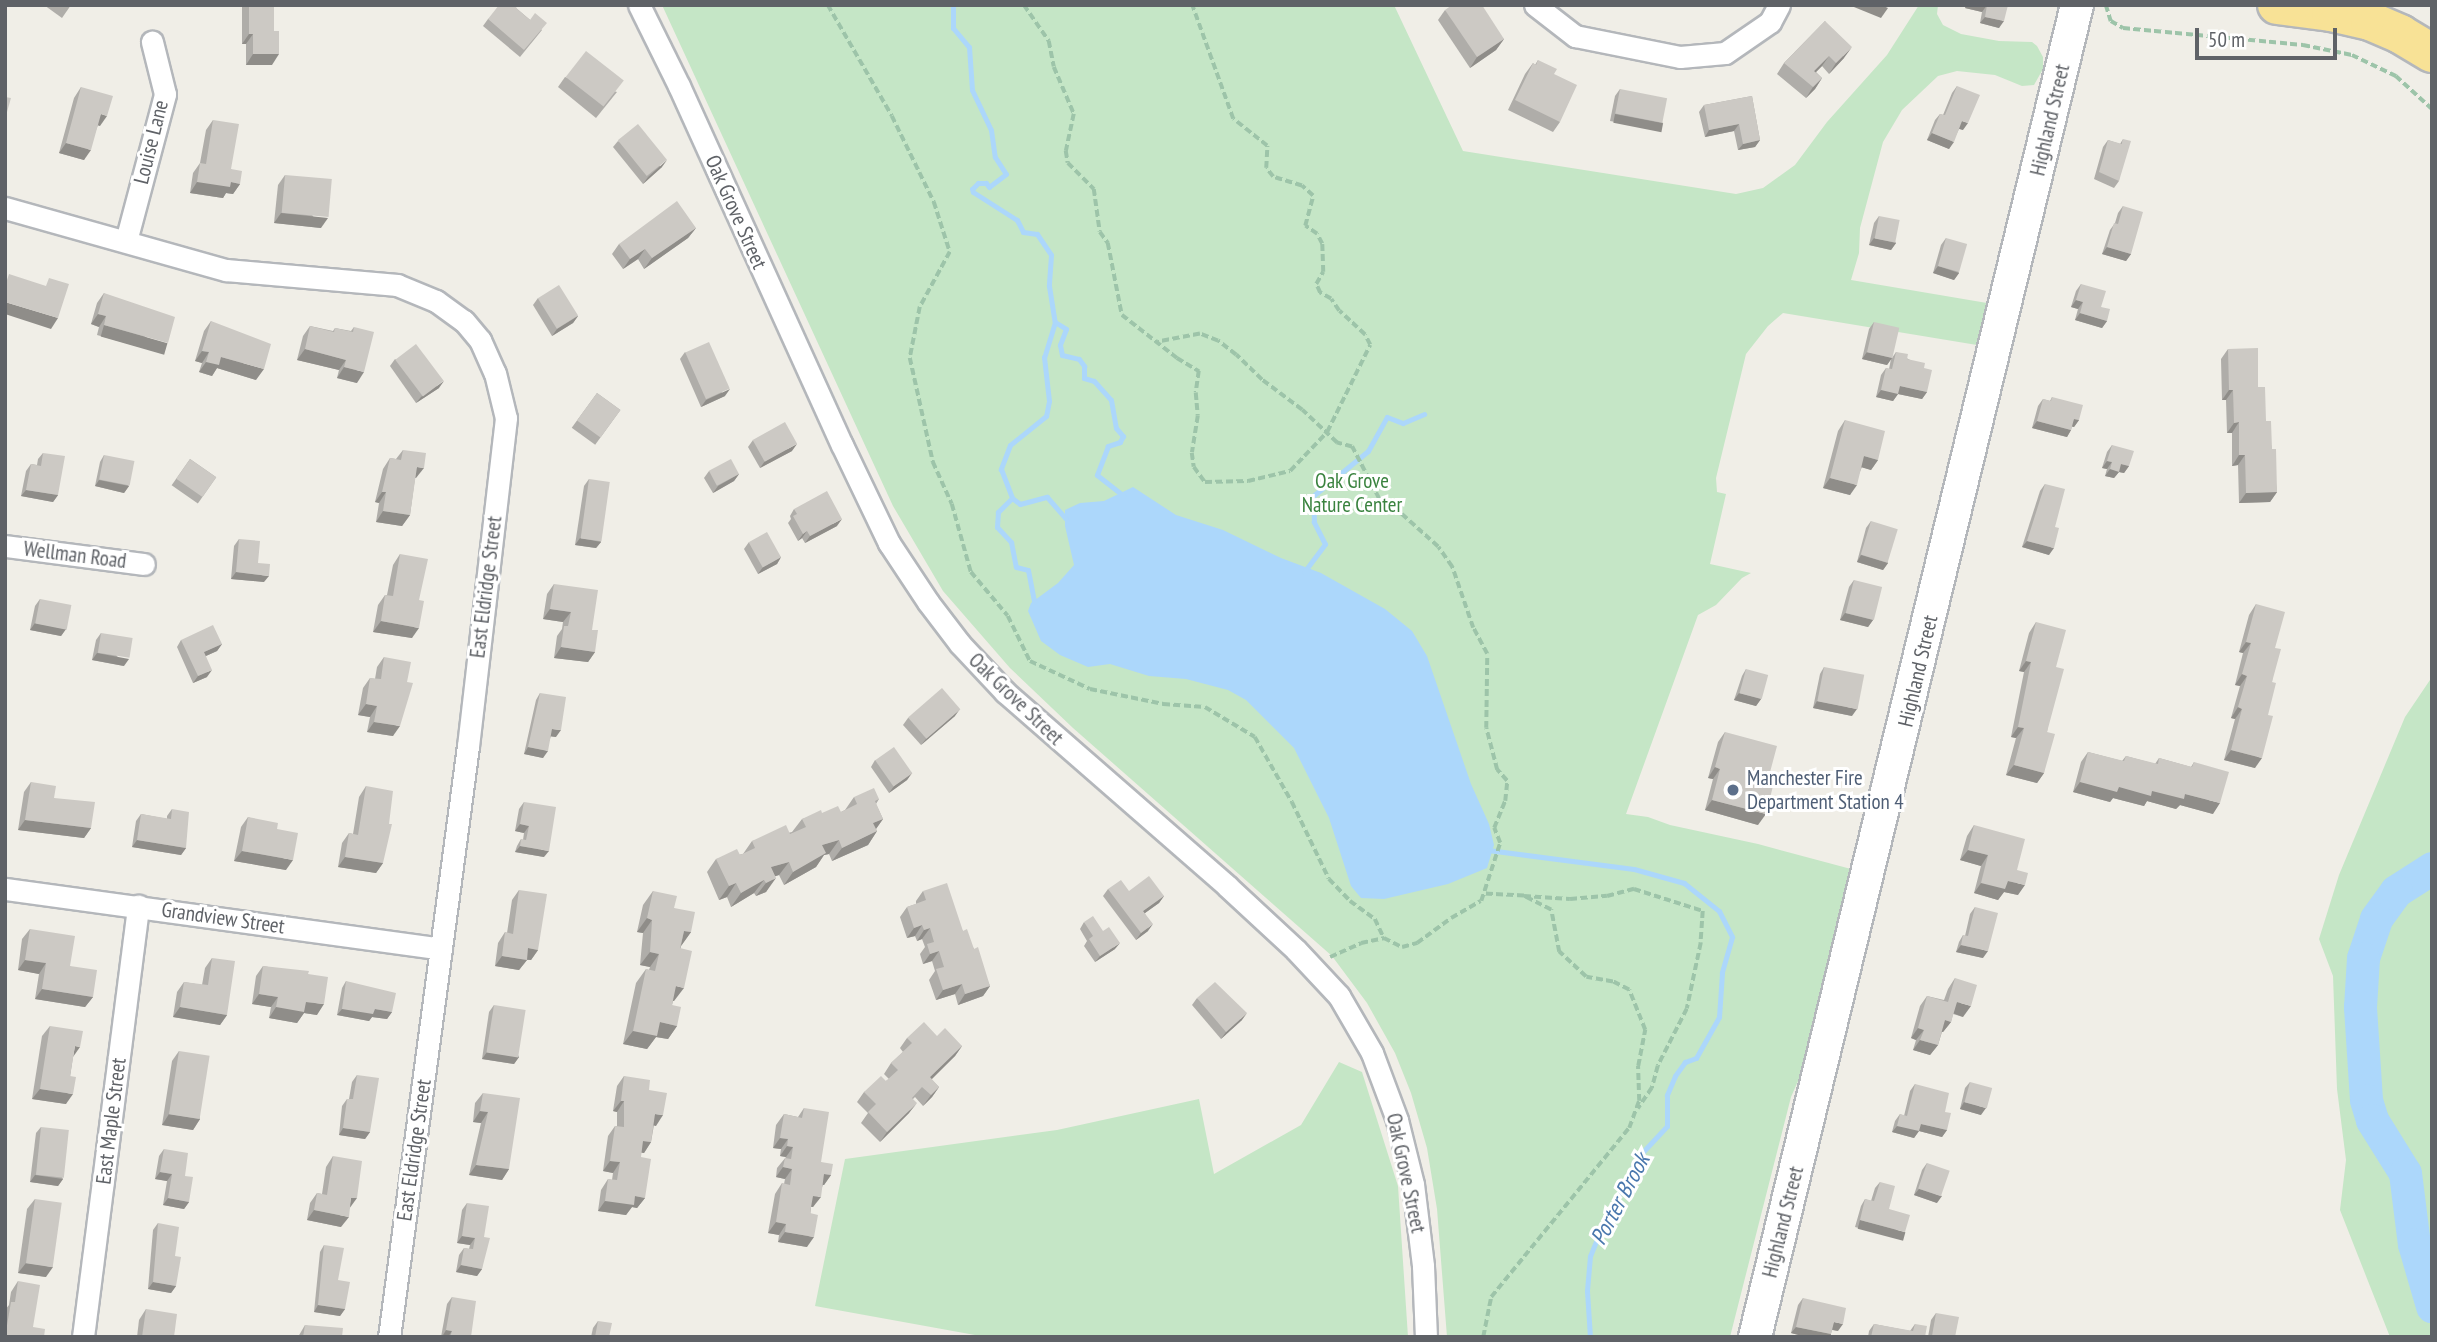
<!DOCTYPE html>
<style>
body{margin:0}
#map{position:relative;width:2437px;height:1342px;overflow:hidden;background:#f0eee7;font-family:"PT Sans Narrow",sans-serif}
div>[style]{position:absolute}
.green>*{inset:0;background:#c5e6c6}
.water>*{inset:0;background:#acd7fb}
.stream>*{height:5px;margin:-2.5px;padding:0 2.5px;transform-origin:2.5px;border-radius:2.5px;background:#acd7fb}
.river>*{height:33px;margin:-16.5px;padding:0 16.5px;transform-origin:16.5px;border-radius:16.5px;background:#acd7fb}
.path>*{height:3.5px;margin-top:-1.75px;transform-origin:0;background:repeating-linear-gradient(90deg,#9dc4a9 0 7px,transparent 0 10.5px)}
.roads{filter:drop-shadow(2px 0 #b4b7bb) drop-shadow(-2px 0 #b4b7bb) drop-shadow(0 2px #b4b7bb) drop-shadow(0 -2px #b4b7bb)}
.street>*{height:21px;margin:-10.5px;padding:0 10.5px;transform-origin:10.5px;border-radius:10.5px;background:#fff}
.secondary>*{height:32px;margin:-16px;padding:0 16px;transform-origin:16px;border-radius:16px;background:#fff}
.highway>*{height:38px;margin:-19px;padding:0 19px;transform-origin:19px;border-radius:19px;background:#f8e296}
.wall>*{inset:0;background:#afada9;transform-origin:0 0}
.shaded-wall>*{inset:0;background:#8f8d89;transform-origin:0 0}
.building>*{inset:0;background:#ccc9c4;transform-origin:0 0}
.dots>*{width:19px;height:19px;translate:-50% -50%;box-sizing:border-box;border:4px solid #fff;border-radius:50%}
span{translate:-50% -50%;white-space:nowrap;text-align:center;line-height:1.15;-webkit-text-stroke:6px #fff;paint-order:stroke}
.street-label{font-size:21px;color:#5f6267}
.park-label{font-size:21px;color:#3a833f}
.service-label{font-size:21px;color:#4e5e75}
.left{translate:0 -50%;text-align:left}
.water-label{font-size:23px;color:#4977ad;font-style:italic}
.frame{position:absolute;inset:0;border:7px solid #5f6267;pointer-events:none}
.scale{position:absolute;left:2195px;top:28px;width:142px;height:32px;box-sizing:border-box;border:4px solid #5f6267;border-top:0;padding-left:9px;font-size:21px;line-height:24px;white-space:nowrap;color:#5f6267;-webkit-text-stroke:5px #fff;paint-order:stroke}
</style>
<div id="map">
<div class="green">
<i style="clip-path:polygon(662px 5px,1394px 5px,1463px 151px,1736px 194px,1763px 188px,1795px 165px,1827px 122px,1887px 55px,1919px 5px,1938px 5px,1937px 14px,1943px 25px,1961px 34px,1999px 41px,2032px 42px,2037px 46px,2043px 57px,2043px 69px,2034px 85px,2022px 86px,1995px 75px,1957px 71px,1938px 76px,1902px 110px,1883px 142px,1860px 228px,1859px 253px,1851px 280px,1987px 303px,1977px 345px,1783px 313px,1768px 326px,1746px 354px,1716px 478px,1717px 492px,1726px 494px,1710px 564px,1751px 573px,1742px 578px,1716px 605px,1698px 615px,1626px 814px,1648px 817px,1670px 825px,1758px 844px,1851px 869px,1802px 1072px,1791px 1097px,1730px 1337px,1447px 1337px,1437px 1209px,1427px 1148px,1411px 1093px,1395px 1053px,1367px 1003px,1332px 956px,1073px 728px,1010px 668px,943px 591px,893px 506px)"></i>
<i style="clip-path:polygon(2432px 677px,2432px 1337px,2390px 1337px,2340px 1210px,2346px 1160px,2337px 1089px,2333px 976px,2319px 939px,2339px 875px,2405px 717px)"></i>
<i style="clip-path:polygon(1339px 1062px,1362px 1072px,1398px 1186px,1408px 1337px,986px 1337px,815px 1306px,845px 1159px,1057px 1130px,1199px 1099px,1214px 1174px,1301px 1125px)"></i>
</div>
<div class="water">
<i style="clip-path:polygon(1133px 487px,1176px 515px,1223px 530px,1281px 558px,1321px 573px,1385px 609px,1412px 631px,1427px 656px,1471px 784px,1489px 824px,1494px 845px,1487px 868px,1448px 884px,1384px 899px,1361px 898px,1351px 886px,1329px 818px,1294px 748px,1246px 700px,1228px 690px,1186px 679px,1149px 676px,1110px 664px,1088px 667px,1060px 655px,1041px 641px,1028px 611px,1031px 603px,1058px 583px,1074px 565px,1065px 526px,1065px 510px,1080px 503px,1104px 501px)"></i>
</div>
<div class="stream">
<i style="left:953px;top:5px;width:23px;rotate:90deg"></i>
<i style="left:953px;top:28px;width:25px;rotate:50deg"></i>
<i style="left:969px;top:47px;width:43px;rotate:86deg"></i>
<i style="left:972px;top:90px;width:44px;rotate:64.6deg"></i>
<i style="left:991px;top:130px;width:27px;rotate:82deg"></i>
<i style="left:995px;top:157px;width:20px;rotate:57deg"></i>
<i style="left:1006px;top:174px;width:21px;rotate:143deg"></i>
<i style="left:989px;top:187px;width:5px;rotate:-127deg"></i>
<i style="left:986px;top:183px;width:8px;rotate:180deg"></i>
<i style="left:978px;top:183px;width:8px;rotate:135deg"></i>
<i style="left:972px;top:189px;width:3px;rotate:72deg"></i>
<i style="left:973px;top:192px;width:52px;rotate:32.5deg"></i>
<i style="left:1017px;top:220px;width:13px;rotate:63deg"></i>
<i style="left:1023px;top:232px;width:14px;rotate:8deg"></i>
<i style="left:1037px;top:234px;width:25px;rotate:56deg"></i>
<i style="left:1051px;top:255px;width:31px;rotate:94deg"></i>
<i style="left:1049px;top:286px;width:36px;rotate:81deg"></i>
<i style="left:1055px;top:322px;width:37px;rotate:107deg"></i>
<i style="left:1044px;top:357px;width:44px;rotate:83.5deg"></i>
<i style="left:1049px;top:401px;width:15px;rotate:101deg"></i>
<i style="left:1046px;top:416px;width:46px;rotate:141.1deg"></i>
<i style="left:1010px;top:445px;width:26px;rotate:111deg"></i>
<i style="left:1001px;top:469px;width:31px;rotate:69deg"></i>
<i style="left:1012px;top:498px;width:10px;rotate:37deg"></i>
<i style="left:1020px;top:504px;width:28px;rotate:-15deg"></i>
<i style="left:1047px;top:497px;width:28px;rotate:49deg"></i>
<i style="left:1055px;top:322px;width:13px;rotate:32deg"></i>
<i style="left:1066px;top:329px;width:17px;rotate:111deg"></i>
<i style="left:1060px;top:345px;width:10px;rotate:79deg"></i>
<i style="left:1062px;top:355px;width:17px;rotate:13deg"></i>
<i style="left:1079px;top:359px;width:9px;rotate:54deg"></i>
<i style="left:1084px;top:366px;width:12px;rotate:90deg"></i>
<i style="left:1084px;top:378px;width:10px;rotate:17deg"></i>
<i style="left:1094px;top:381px;width:25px;rotate:48deg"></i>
<i style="left:1111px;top:400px;width:28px;rotate:80deg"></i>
<i style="left:1116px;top:428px;width:11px;rotate:49deg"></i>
<i style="left:1123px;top:436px;width:7px;rotate:117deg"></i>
<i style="left:1120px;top:442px;width:13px;rotate:162deg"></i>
<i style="left:1108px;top:446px;width:31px;rotate:111deg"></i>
<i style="left:1097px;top:475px;width:34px;rotate:38deg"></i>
<i style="left:1012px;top:498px;width:20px;rotate:135deg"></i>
<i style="left:998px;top:512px;width:15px;rotate:94deg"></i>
<i style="left:997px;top:527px;width:21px;rotate:47deg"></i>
<i style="left:1011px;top:542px;width:25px;rotate:79deg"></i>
<i style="left:1016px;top:567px;width:12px;rotate:14deg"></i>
<i style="left:1028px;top:570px;width:32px;rotate:79deg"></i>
<i style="left:1304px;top:572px;width:35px;rotate:-53deg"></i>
<i style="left:1325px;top:544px;width:25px;rotate:-117deg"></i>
<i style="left:1314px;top:522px;width:26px;rotate:-92deg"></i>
<i style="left:1313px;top:496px;width:71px;rotate:-39.3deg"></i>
<i style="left:1368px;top:451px;width:39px;rotate:-61deg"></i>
<i style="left:1387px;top:417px;width:17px;rotate:21deg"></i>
<i style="left:1403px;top:423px;width:23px;rotate:-23deg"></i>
<i style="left:1488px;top:850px;width:147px;rotate:7.4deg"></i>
<i style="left:1634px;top:869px;width:52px;rotate:15.6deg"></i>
<i style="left:1684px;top:883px;width:45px;rotate:38.7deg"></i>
<i style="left:1719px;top:911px;width:29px;rotate:63deg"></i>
<i style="left:1732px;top:937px;width:37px;rotate:106deg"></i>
<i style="left:1722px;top:973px;width:44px;rotate:93.9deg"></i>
<i style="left:1719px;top:1017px;width:47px;rotate:119.3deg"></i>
<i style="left:1696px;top:1058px;width:12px;rotate:160deg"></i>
<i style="left:1685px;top:1062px;width:17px;rotate:126deg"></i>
<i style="left:1675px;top:1076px;width:21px;rotate:113deg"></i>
<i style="left:1667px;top:1095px;width:31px;rotate:90deg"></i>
<i style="left:1667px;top:1126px;width:42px;rotate:133.1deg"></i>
<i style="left:1638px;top:1157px;width:70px;rotate:118deg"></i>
<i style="left:1605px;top:1219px;width:40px;rotate:112deg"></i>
<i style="left:1590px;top:1256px;width:35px;rotate:95deg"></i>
<i style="left:1587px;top:1291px;width:46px;rotate:86.3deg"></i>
</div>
<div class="river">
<i style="left:2432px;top:868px;width:43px;rotate:147.4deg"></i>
<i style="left:2396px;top:891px;width:34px;rotate:126deg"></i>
<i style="left:2376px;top:919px;width:41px;rotate:108.4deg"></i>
<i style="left:2363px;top:958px;width:49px;rotate:93.5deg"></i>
<i style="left:2360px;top:1007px;width:93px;rotate:86.3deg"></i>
<i style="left:2366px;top:1100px;width:21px;rotate:73deg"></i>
<i style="left:2372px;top:1120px;width:62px;rotate:58.1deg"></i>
<i style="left:2405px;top:1173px;width:72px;rotate:82.8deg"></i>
<i style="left:2414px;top:1244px;width:65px;rotate:73.8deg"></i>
</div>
<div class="path">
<i style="left:828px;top:5px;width:128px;rotate:60deg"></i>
<i style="left:892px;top:116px;width:96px;rotate:64deg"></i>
<i style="left:934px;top:202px;width:52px;rotate:72.3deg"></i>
<i style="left:950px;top:252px;width:63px;rotate:118.6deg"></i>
<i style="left:920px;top:307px;width:52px;rotate:101.1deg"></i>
<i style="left:910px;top:358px;width:107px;rotate:77.5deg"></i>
<i style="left:933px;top:462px;width:46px;rotate:65.7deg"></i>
<i style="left:952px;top:504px;width:71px;rotate:74.4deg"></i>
<i style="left:971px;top:572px;width:57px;rotate:49.9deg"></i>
<i style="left:1008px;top:616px;width:50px;rotate:63.9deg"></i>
<i style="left:1030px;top:661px;width:66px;rotate:25deg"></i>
<i style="left:1090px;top:689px;width:75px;rotate:11.6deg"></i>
<i style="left:1163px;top:704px;width:42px;rotate:4.1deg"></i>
<i style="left:1205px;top:707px;width:58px;rotate:31deg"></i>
<i style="left:1255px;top:737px;width:75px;rotate:60.4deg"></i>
<i style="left:1292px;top:802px;width:85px;rotate:64.3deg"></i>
<i style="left:1329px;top:879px;width:30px;rotate:46deg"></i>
<i style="left:1350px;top:901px;width:31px;rotate:36deg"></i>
<i style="left:1375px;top:919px;width:21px;rotate:65deg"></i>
<i style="left:1384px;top:938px;width:20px;rotate:27deg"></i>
<i style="left:1402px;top:947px;width:16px;rotate:-15deg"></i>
<i style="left:1417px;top:943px;width:42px;rotate:-36.3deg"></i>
<i style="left:1451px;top:918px;width:34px;rotate:-30deg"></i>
<i style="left:1481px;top:901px;width:61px;rotate:-71.9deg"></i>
<i style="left:1500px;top:843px;width:16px;rotate:-112deg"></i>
<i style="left:1494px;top:828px;width:29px;rotate:-68deg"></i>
<i style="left:1505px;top:801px;width:20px;rotate:-84deg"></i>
<i style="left:1507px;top:781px;width:15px;rotate:-132deg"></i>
<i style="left:1497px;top:770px;width:43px;rotate:-104.7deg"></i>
<i style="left:1486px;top:728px;width:74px;rotate:-89.2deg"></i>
<i style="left:1487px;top:654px;width:30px;rotate:-118deg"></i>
<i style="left:1473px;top:628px;width:65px;rotate:-109deg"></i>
<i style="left:1452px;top:567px;width:24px;rotate:-125deg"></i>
<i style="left:1438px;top:547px;width:54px;rotate:-138deg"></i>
<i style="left:1398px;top:511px;width:22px;rotate:-148deg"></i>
<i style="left:1379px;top:499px;width:59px;rotate:-117.4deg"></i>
<i style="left:1352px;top:447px;width:16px;rotate:-165deg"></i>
<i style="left:1337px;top:443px;width:48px;rotate:-136.7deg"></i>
<i style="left:1302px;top:410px;width:50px;rotate:-143.1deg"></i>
<i style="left:1262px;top:380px;width:36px;rotate:-136deg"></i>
<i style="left:1236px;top:355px;width:23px;rotate:-142deg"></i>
<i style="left:1218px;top:341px;width:19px;rotate:-159deg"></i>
<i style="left:1200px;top:334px;width:43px;rotate:169.2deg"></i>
<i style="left:1024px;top:5px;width:44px;rotate:55.2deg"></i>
<i style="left:1049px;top:41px;width:26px;rotate:79deg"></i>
<i style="left:1054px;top:67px;width:51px;rotate:66.9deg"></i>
<i style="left:1074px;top:114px;width:38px;rotate:102deg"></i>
<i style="left:1066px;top:151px;width:12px;rotate:81deg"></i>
<i style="left:1068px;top:163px;width:37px;rotate:45deg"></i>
<i style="left:1094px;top:189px;width:43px;rotate:82.1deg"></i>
<i style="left:1100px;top:232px;width:14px;rotate:54deg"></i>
<i style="left:1108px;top:243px;width:73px;rotate:79deg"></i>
<i style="left:1122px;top:315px;width:70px;rotate:38deg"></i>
<i style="left:1177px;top:358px;width:26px;rotate:31deg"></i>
<i style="left:1199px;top:371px;width:22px;rotate:98deg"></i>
<i style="left:1196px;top:393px;width:23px;rotate:85deg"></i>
<i style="left:1198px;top:416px;width:37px;rotate:99deg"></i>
<i style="left:1192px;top:453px;width:14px;rotate:82deg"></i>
<i style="left:1194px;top:467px;width:19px;rotate:54deg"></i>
<i style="left:1205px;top:482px;width:43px;rotate:-1.3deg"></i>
<i style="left:1248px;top:481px;width:43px;rotate:-13.4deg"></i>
<i style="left:1290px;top:471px;width:54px;rotate:-46.5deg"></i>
<i style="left:1327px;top:432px;width:97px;rotate:-63.7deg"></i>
<i style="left:1370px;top:345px;width:11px;rotate:-117deg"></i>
<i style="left:1365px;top:335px;width:35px;rotate:-137deg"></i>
<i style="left:1339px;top:311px;width:14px;rotate:-124deg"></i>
<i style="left:1331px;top:299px;width:13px;rotate:-151deg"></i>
<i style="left:1320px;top:293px;width:10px;rotate:-114deg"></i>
<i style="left:1316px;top:284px;width:14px;rotate:-60deg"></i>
<i style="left:1323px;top:272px;width:28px;rotate:-92deg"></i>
<i style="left:1322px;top:244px;width:11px;rotate:-117deg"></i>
<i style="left:1317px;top:234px;width:14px;rotate:-146deg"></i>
<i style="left:1305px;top:226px;width:31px;rotate:-75deg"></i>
<i style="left:1313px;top:196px;width:15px;rotate:-138deg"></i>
<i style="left:1302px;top:186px;width:30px;rotate:-163deg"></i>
<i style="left:1273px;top:177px;width:11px;rotate:-128deg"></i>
<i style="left:1266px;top:168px;width:22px;rotate:-87deg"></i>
<i style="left:1267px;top:146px;width:43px;rotate:-141.5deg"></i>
<i style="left:1233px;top:119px;width:121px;rotate:-109.8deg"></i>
<i style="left:2106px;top:5px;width:17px;rotate:73deg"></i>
<i style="left:2111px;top:21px;width:14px;rotate:30deg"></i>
<i style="left:2123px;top:28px;width:181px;rotate:5.4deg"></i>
<i style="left:2303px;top:45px;width:50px;rotate:11.5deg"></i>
<i style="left:2352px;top:55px;width:49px;rotate:25.5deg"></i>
<i style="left:2396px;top:76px;width:49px;rotate:42.5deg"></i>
<i style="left:1524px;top:896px;width:46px;rotate:3.7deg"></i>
<i style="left:1570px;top:899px;width:37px;rotate:-5deg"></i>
<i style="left:1607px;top:896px;width:28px;rotate:-15deg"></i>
<i style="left:1634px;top:889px;width:72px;rotate:17.7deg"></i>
<i style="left:1703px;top:911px;width:32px;rotate:94deg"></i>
<i style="left:1701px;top:943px;width:67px;rotate:102deg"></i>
<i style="left:1687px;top:1009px;width:64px;rotate:117deg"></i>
<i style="left:1658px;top:1066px;width:23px;rotate:105deg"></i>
<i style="left:1652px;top:1088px;width:25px;rotate:124deg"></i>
<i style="left:1330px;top:957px;width:34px;rotate:-24deg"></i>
<i style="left:1361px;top:943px;width:24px;rotate:-12deg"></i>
<i style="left:1483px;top:1337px;width:41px;rotate:-78.7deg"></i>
<i style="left:1491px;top:1297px;width:218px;rotate:-50.8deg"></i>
<i style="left:1629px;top:1128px;width:29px;rotate:-70deg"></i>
<i style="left:1639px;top:1101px;width:35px;rotate:-92deg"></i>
<i style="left:1638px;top:1066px;width:37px;rotate:-79deg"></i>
<i style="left:1645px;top:1030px;width:43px;rotate:-111.8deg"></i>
<i style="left:1629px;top:990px;width:18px;rotate:-153deg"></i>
<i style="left:1613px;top:982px;width:27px;rotate:-170deg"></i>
<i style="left:1586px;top:977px;width:37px;rotate:-137deg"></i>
<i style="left:1559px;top:952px;width:43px;rotate:-100.8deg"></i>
<i style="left:1551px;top:910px;width:30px;rotate:-153deg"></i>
<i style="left:1524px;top:896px;width:40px;rotate:-177.1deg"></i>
</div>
<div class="roads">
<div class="street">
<i style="left:639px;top:5px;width:90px;rotate:63.7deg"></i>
<i style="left:679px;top:86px;width:394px;rotate:65.6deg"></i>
<i style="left:842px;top:445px;width:109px;rotate:64.4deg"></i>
<i style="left:889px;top:543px;width:71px;rotate:56.5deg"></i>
<i style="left:928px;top:602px;width:53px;rotate:52.7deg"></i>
<i style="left:960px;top:644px;width:66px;rotate:46.8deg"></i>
<i style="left:1005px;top:692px;width:295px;rotate:41.1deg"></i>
<i style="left:1227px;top:886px;width:94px;rotate:42.8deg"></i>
<i style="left:1296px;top:950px;width:63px;rotate:46.9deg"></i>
<i style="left:1339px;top:996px;width:66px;rotate:59.9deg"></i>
<i style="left:1372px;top:1053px;width:72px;rotate:69.5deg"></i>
<i style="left:1397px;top:1120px;width:66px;rotate:76deg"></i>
<i style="left:1413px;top:1184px;width:83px;rotate:83deg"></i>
<i style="left:1423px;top:1266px;width:71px;rotate:87.6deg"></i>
<i style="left:1535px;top:5px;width:51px;rotate:37.8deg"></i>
<i style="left:1575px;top:36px;width:107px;rotate:11.3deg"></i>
<i style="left:1680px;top:57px;width:45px;rotate:-5.1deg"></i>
<i style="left:1725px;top:53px;width:55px;rotate:-34.6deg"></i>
<i style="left:1770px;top:22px;width:19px;rotate:-62deg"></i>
<i style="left:5px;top:208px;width:230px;rotate:15.7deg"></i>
<i style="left:226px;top:270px;width:172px;rotate:5deg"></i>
<i style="left:397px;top:285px;width:42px;rotate:22.3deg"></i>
<i style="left:436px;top:301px;width:34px;rotate:36deg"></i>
<i style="left:464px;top:321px;width:25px;rotate:50deg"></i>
<i style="left:480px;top:340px;width:36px;rotate:66deg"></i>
<i style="left:495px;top:373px;width:46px;rotate:76.3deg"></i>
<i style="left:506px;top:418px;width:330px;rotate:96.6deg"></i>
<i style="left:468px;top:746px;width:596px;rotate:97.61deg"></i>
<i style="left:126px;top:241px;width:152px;rotate:-75.1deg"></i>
<i style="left:165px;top:94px;width:54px;rotate:-104deg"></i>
<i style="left:5px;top:546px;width:140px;rotate:7.4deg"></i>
<i style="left:5px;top:889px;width:440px;rotate:7.8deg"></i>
<i style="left:83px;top:1337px;width:435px;rotate:-82.7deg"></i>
</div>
<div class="secondary">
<i style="left:1755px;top:1337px;width:1370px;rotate:-76.41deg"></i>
</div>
<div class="highway">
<i style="left:2277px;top:5px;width:54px;rotate:7.4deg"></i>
<i style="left:2331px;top:12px;width:40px;rotate:13deg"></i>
<i style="left:2370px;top:21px;width:33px;rotate:23deg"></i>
<i style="left:2400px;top:34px;width:37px;rotate:31deg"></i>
</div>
</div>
<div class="wall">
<i style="clip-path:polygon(44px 5px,71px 5px,62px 18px)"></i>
<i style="clip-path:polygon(242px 5px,274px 5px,272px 65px,246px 65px,246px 44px,242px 44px)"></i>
<i style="clip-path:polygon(1966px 5px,2008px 5px,1999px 28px,1980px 23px,1982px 12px,1965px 8px)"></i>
<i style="clip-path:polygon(516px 8px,542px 30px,520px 57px,483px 26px,488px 19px)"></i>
<i style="clip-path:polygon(1445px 10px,1504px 39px,1496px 50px,1470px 68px,1438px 20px)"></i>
<i style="clip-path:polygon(1825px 21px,1844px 58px,1829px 74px,1822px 66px,1816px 72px,1822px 78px,1815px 89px,1806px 98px,1777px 74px,1784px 63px)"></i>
<i style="clip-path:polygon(1538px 60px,1560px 122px,1553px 132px,1508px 110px,1525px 74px,1533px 63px,1535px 65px)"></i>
<i style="clip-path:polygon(565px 77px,617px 92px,596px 118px,558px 87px)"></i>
<i style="clip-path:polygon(1957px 86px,1963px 130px,1959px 129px,1949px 149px,1927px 140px,1935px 120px,1940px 114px,1943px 115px,1952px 93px)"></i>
<i style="clip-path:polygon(81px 87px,100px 126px,98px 125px,84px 160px,59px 153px,74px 98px)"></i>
<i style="clip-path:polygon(1620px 89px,1663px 123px,1658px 130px,1610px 121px,1615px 96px)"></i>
<i style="clip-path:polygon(1752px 96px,1760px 140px,1755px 147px,1738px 150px,1734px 131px,1705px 137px,1699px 112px,1704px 105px)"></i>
<i style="clip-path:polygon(213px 120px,231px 169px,240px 184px,233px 194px,226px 193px,223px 198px,190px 193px,193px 173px,200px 163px,206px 130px)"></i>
<i style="clip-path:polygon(2123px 139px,2119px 181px,2114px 188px,2094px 179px,2103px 147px,2108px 140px,2120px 144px)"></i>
<i style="clip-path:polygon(618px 141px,662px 167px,643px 184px,613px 147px)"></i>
<i style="clip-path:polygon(285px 175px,321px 228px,274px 223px,278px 185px)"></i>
<i style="clip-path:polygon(2123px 206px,2131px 254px,2126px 261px,2102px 254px,2110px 230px,2115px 223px,2118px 213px)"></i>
<i style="clip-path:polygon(1879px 216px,1896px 243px,1891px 250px,1869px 245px,1874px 223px)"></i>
<i style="clip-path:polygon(696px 228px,688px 238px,644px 269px,638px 259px,623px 269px,612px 254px,619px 244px)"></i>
<i style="clip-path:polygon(1946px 238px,1959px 273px,1954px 280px,1933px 273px,1941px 245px)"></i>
<i style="clip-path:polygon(2081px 284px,2101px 307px,2107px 321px,2102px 328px,2075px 320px,2078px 309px,2071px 307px,2076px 291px)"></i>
<i style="clip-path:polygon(104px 293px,161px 353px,97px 335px,99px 327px,91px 324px,97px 303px)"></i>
<i style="clip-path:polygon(538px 298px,578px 316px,573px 323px,552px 336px,533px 305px)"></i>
<i style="clip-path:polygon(211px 321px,256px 380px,217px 368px,212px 376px,199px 372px,202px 363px,195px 361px,204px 331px)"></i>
<i style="clip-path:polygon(1874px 322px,1892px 358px,1896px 352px,1924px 368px,1927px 392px,1922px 399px,1898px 394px,1893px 401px,1876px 397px,1881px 375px,1886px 368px,1889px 369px,1891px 359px,1887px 365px,1862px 359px,1869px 329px)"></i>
<i style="clip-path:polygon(310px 326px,333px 331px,335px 328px,351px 331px,354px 327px,357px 383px,337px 378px,339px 370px,297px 360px,303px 336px)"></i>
<i style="clip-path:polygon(2228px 349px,2258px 387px,2272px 449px,2277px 492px,2270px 502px,2239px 503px,2238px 465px,2232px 466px,2232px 433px,2227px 433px,2226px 400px,2222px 400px,2221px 359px)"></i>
<i style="clip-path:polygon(685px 352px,725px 396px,701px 407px,680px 359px)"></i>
<i style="clip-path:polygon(395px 359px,439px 388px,416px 403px,390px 366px)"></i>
<i style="left:597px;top:393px;width:29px;height:43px;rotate:36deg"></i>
<i style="clip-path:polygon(2052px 397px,2079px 420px,2074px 427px,2072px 426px,2071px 430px,2067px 437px,2032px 428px,2038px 406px,2043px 399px,2050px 401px)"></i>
<i style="clip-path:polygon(1845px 420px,1878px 460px,1871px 470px,1862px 467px,1850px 495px,1823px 488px,1838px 431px)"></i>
<i style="clip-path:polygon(753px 440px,792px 451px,760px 468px,748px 447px)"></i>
<i style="clip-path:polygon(2112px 445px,2129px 466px,2124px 473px,2119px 472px,2114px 478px,2105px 476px,2107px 469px,2102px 468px,2107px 452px)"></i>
<i style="clip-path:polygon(403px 450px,416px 478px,415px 478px,410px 515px,402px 526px,376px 522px,379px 503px,375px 502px,383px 469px,390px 458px,396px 459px)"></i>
<i style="clip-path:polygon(43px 453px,58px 495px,53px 502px,21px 496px,26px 471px,31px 464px,37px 465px,38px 459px)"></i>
<i style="clip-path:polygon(104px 455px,129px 486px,124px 493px,95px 486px,100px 462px)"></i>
<i style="left:190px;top:459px;width:32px;height:32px;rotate:35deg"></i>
<i style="clip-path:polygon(709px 471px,739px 474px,734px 481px,713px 493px,704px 478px)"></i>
<i style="clip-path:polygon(589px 479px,601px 542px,596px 548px,575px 545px,584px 486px)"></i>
<i style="clip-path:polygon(2045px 484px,2055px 527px,2049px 555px,2022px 547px,2040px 491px)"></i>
<i style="clip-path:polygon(794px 509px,837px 526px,805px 543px,802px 538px,798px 541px,788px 523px,791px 519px,790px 516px)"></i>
<i style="clip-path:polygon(1871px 521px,1888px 563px,1883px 570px,1857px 562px,1866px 528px)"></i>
<i style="clip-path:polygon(239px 539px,258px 563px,264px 582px,231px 579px,234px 546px)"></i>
<i style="clip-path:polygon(749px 542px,781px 557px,777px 564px,758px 574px,744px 549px)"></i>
<i style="clip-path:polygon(400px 554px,419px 600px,412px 638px,373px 632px,378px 605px,385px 595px,387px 595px,393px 565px)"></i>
<i style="clip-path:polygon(1854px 580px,1873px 620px,1868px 627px,1840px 620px,1849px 587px)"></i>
<i style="clip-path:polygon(554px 584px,592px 630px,595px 652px,588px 662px,554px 658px,557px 636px,562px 629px,563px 622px,543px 619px,547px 594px)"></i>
<i style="clip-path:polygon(40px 599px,66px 629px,61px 636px,30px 630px,35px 606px)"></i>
<i style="clip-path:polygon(2256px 604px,2275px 648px,2272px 682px,2255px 768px,2224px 760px,2235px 719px,2231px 718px,2240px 686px,2235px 685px,2243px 653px,2239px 652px,2249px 615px)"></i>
<i style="clip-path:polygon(2036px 622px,2056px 667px,2047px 732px,2044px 773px,2037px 783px,2006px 775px,2016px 738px,2011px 737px,2024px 672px,2019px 671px,2029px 633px)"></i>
<i style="clip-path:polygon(101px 633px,124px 666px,92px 660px,96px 640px)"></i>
<i style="clip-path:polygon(181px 640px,222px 644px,217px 651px,206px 656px,207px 677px,193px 683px,177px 647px)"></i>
<i style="clip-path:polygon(384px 657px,407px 682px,393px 736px,367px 732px,370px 717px,358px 715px,363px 688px,370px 678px,375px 679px,377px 667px)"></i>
<i style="clip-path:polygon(1824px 667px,1852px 716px,1813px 708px,1820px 674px)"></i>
<i style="clip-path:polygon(1746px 669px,1761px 699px,1756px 706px,1734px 700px,1742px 676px)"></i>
<i style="clip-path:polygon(540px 693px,556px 737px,551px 736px,543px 758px,524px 754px,536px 700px)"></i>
<i style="clip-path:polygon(955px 716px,921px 745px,903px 725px,908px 718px)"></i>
<i style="clip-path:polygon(1725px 732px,1758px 825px,1705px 810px,1713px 779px,1708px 778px,1718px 742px)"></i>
<i style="clip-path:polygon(2088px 752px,2122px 761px,2126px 756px,2155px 764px,2159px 758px,2191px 767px,2194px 762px,2213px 814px,2180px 805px,2176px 809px,2147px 801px,2144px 806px,2113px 798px,2110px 802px,2073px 792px,2081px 762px)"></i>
<i style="clip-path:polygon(875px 760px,912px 773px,907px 780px,889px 793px,871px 767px)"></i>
<i style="clip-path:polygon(31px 782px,54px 798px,91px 828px,84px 838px,18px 830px,24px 792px)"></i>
<i style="clip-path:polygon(366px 786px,383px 863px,376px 873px,338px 867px,342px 843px,349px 833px,353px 834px,359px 797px)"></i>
<i style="clip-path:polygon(854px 797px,879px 799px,876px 804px,883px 819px,876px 829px,877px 831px,868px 845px,832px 861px,829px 854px,824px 855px,816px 867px,784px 885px,779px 875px,775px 876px,766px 892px,756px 896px,754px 893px,731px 907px,727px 897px,719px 900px,707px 872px,716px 859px,743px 854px,752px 841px,792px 832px,802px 819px,822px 813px,841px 812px,845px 810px)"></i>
<i style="clip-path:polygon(524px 802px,544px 857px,515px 852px,517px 846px,521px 839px,523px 840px,524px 833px,515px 831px,519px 809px)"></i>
<i style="clip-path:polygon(172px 809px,186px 848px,181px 855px,132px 847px,136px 821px,141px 814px,167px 819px,167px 816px)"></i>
<i style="clip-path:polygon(248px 817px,277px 829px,286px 870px,234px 861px,241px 827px)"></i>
<i style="clip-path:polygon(1974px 825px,2017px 870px,2018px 895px,2004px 892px,1998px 900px,1974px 893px,1981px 866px,1960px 860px,1967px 836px)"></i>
<i style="clip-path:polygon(1108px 889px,1164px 896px,1159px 903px,1145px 913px,1148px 931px,1136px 940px,1103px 896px)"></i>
<i style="clip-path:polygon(519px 890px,538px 950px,531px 960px,527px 960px,519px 970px,495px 966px,498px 943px,505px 932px,507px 933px,512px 900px)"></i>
<i style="clip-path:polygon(653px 891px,674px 908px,691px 932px,681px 946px,674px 1001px,673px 1001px,672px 1005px,677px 1026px,668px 1039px,656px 1037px,647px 1049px,623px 1044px,636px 983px,646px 969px,649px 970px,650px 967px,640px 965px,643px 933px,637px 932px,643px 905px)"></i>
<i style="clip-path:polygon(923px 891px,963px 931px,974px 949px,990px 986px,983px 996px,958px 1005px,955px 994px,936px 1000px,929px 980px,935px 971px,932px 961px,923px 964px,920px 954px,925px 947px,922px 939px,917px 941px,915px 936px,907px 938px,900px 917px,907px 907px,916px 904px,916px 901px)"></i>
<i style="clip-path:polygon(1975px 907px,1983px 958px,1956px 952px,1959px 942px,1963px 935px,1965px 936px,1970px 914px)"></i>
<i style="clip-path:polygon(1084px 922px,1115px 949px,1095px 962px,1084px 946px,1087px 941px,1080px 929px)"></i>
<i style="clip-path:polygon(30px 929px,70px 966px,93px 997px,85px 1007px,35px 999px,39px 974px,18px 970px,22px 939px)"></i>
<i style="clip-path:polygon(212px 958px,227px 1015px,220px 1025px,173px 1017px,177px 992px,184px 982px,202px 985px,205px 968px)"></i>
<i style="clip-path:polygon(263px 966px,308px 974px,317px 1015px,304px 1013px,297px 1023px,269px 1018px,271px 1007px,252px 1004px,256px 976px)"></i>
<i style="clip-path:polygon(1955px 978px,1963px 1017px,1953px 1014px,1951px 1022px,1943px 1032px,1942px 1032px,1938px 1045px,1930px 1055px,1913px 1050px,1916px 1040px,1911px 1038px,1920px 1006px,1927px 996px,1944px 1000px,1948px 989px)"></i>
<i style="clip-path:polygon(346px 981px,392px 1012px,387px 1019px,372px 1017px,369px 1021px,337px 1015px,342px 988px)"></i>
<i style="clip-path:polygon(1197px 998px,1242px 1020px,1221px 1039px,1192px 1005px)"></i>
<i style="clip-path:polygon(494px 1005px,519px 1057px,514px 1064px,482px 1059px,489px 1012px)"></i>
<i style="clip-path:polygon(50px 1026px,73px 1057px,66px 1104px,32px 1099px,42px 1036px)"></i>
<i style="clip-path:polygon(937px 1036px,962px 1046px,955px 1056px,931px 1079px,939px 1087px,932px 1097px,923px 1106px,915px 1097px,913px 1099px,909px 1113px,880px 1142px,861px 1123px,868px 1113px,857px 1102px,864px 1092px,886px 1081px,889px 1079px,884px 1074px,891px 1063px,903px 1052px,900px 1048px,907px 1038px)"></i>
<i style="clip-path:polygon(179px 1051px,200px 1119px,193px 1130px,162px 1125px,172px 1061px)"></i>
<i style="clip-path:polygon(357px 1075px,370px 1132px,365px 1139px,339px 1135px,342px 1106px,347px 1099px,349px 1099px,352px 1082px)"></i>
<i style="clip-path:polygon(624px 1076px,649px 1090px,656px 1126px,654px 1125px,651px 1142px,644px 1153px,641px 1152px,641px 1157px,645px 1198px,637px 1208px,632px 1207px,626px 1215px,598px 1211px,601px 1190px,608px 1179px,612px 1180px,613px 1173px,603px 1171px,608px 1136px,615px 1126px,617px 1126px,617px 1112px,613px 1111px,617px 1086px)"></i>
<i style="clip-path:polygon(1970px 1082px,1981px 1115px,1960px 1109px,1965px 1088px)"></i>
<i style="clip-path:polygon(1915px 1084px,1945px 1112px,1947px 1130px,1942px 1137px,1919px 1131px,1914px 1138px,1892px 1132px,1895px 1121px,1900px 1114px,1904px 1116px,1910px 1091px)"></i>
<i style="clip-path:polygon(483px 1093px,509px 1169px,502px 1180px,469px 1175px,481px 1123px,473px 1122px,475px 1103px)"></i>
<i style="clip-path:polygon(804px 1108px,821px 1162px,831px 1175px,824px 1185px,823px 1185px,813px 1207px,811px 1207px,807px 1247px,778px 1242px,779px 1235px,768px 1233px,775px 1194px,782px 1183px,784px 1184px,785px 1179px,776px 1177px,777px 1168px,786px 1157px,780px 1156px,781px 1149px,773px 1148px,776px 1125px,784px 1114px,798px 1117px)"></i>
<i style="clip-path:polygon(41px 1127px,63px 1179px,58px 1186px,30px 1182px,36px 1133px)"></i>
<i style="clip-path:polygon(164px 1149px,189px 1202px,184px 1209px,163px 1205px,167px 1181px,155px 1179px,159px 1156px)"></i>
<i style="clip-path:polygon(333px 1156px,341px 1227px,307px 1220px,310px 1203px,317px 1193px,322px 1194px,326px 1167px)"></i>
<i style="clip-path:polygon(1927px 1163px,1937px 1203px,1914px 1195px,1922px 1170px)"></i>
<i style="clip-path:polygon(1880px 1182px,1889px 1209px,1900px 1239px,1855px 1227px,1861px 1206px,1865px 1199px,1871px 1201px,1875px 1188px)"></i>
<i style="clip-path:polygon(35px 1199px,46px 1277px,18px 1273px,27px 1209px)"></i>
<i style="clip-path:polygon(467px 1203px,484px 1237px,482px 1269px,477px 1276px,456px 1272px,459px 1255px,464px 1248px,469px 1249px,470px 1245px,457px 1243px,462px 1210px)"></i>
<i style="clip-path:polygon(158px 1223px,175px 1256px,176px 1286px,171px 1293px,148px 1289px,153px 1230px)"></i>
<i style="clip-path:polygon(324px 1245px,345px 1309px,340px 1316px,314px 1312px,320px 1252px)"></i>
<i style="clip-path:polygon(18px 1281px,33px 1327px,5px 1337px,5px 1310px,9px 1305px,11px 1292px)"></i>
<i style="clip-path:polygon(452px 1297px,471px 1337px,441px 1337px,447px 1304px)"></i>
<i style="clip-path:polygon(1803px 1298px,1838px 1331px,1832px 1330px,1830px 1337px,1806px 1337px,1791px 1333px,1798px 1305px)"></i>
<i style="clip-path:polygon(146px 1309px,174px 1337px,137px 1337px,139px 1320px)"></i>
<i style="clip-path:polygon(1936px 1313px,1955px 1337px,1928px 1337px,1931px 1320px)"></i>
<i style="clip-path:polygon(598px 1321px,609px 1337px,591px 1337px,593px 1328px)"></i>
<i style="clip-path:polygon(1874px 1324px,1910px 1331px,1915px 1324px,1925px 1337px,1868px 1337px,1869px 1331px)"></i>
<i style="clip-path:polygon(305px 1325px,342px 1337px,298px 1337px)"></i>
</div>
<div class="shaded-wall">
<i style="clip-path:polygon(1849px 5px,1881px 5px,1888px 8px,1881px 18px)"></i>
<i style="clip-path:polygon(1967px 5px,1987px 5px,1982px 12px,1965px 8px)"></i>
<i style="clip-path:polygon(1985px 17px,2004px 21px,1999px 28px,1980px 23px)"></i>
<i style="clip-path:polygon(249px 34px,253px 34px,246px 44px,242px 44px)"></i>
<i style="clip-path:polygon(1504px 39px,1496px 50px,1470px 68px,1477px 57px)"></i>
<i style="clip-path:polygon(1852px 47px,1844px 58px,1829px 74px,1836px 63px)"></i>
<i style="clip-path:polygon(253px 54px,279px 54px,272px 65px,246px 65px)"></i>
<i style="clip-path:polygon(1829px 56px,1822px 66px,1807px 81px,1814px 71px)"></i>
<i style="clip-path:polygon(1822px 78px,1815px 89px,1806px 98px,1813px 87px)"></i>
<i style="clip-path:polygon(101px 114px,107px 116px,100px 126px,94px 124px)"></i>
<i style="left:1615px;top:114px;width:49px;height:9px;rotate:11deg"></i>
<i style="clip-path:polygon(1962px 121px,1968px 123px,1963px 130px,1957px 128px)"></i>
<i style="clip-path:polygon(1739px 124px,1734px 131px,1705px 137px,1709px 130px)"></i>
<i style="clip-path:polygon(1932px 133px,1954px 142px,1949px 149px,1927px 140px)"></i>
<i style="clip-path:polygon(1760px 140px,1755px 147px,1738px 150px,1743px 144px)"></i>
<i style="clip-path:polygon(66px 143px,91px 150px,84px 160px,59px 153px)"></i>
<i style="clip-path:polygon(667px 160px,662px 167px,643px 184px,648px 177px)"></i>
<i style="clip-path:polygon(197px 182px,231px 182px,240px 184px,233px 194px,226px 193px,223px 198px,190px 193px)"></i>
<i style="clip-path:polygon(281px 213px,328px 218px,321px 228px,274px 223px)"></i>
<i style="clip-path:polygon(696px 228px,688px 238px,644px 269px,652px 258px)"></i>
<i style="clip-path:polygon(1874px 238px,1896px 243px,1891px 250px,1869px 245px)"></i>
<i style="clip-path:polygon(2107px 247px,2131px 254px,2126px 261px,2102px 254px)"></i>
<i style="clip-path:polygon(645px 249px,638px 259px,623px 269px,630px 259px)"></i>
<i style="clip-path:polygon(1938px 266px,1959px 273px,1954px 280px,1933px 273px)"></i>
<i style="clip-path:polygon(2076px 300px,2083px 302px,2078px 309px,2071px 307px)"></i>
<i style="clip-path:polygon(5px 302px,58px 318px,51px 329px,5px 314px)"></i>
<i style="clip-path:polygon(2080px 313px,2107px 321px,2102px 328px,2075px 320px)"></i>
<i style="clip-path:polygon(98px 314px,106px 316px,99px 327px,91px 324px)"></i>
<i style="clip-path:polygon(578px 316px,573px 323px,552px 336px,557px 329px)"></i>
<i style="left:104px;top:325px;width:66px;height:12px;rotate:16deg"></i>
<i style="clip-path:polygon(305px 349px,346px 360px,339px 370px,297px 360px)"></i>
<i style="clip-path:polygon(202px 351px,209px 352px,202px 363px,195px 361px)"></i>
<i style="clip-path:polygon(1867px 352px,1892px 358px,1887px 365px,1862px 359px)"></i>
<i style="clip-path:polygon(221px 357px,264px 369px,256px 380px,217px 368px,212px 376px,199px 372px,206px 362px)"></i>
<i style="clip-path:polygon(344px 367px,364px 372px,357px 383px,337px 378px)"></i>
<i style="clip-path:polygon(444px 381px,439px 388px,416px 403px,421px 397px)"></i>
<i style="clip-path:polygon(1900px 386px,1927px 392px,1922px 399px,1898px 394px,1893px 401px,1876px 397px,1881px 390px)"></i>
<i style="clip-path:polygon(730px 389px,725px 396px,701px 407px,706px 400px)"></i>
<i style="clip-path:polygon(2229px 390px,2233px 390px,2226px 400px,2222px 400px)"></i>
<i style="clip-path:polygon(2074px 419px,2079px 420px,2074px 427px,2069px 426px)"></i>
<i style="clip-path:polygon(2037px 421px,2071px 430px,2067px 437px,2032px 428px)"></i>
<i style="clip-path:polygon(2239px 422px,2232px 433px,2227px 433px,2234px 423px)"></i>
<i style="clip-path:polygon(797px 444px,792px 451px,760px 468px,765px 461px)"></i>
<i style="clip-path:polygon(2239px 455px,2245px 455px,2238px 465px,2232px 466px)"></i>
<i style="clip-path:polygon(1864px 456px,1878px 460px,1871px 470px,1857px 466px)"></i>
<i style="clip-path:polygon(2107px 461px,2112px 462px,2107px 469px,2102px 468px)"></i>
<i style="clip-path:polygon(2121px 464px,2129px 466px,2124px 473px,2119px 472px,2114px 478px,2105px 476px,2110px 469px)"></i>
<i style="clip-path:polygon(417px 467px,424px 468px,416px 478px,410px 477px)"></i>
<i style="clip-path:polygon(739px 474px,734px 481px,713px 493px,718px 486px)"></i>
<i style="clip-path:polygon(1830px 478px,1857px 485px,1850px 495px,1823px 488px)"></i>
<i style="clip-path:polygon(99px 480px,129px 486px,124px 493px,95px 486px)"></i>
<i style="clip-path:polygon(26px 490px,58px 495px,53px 502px,21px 496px)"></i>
<i style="clip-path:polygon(382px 492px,386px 492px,379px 503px,375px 502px)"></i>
<i style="clip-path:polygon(2277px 492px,2270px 502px,2239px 503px,2246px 493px)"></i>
<i style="clip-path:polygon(383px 511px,410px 515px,402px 526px,376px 522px)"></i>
<i style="clip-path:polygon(842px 519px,837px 526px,805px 543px,810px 536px)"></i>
<i style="clip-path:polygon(807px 531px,802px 538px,798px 541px,803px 534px)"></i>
<i style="clip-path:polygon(580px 538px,601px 542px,596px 548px,575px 545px)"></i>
<i style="clip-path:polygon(2027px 541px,2054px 548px,2049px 555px,2022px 547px)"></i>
<i style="clip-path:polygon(1861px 555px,1888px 563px,1883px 570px,1857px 562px)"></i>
<i style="clip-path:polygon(781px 557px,777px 564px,758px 574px,763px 567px)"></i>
<i style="clip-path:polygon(236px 572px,269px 576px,264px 582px,231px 579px)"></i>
<i style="clip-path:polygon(550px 609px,571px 612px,563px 622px,543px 619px)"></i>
<i style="clip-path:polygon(1845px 613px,1873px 620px,1868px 627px,1840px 620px)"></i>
<i style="clip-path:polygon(381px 621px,419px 628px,412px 638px,373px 632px)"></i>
<i style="clip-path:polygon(35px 623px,66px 629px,61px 636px,30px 630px)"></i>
<i style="clip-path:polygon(2246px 642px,2251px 643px,2243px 653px,2239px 652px)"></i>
<i style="clip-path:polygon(222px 644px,217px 651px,199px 659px,204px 652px)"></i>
<i style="clip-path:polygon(561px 647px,595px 652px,588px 662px,554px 658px)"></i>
<i style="clip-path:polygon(97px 653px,129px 659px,124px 666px,92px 660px)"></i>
<i style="clip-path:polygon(2026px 661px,2031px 662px,2024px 672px,2019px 671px)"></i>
<i style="clip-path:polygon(212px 670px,207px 677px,193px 683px,198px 676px)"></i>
<i style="clip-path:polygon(2242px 674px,2247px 676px,2240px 686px,2235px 685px)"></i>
<i style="clip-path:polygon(1739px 693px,1761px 699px,1756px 706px,1734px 700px)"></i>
<i style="clip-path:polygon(1817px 701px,1857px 709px,1852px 716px,1813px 708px)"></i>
<i style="clip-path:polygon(366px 704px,377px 706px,370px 717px,358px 715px)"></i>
<i style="clip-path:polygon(2238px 707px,2242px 709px,2235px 719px,2231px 718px)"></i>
<i style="clip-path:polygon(960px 709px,955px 716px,921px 745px,926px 739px)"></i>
<i style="clip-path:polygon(374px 722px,400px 726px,393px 736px,367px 732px)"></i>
<i style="clip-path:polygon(2018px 727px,2024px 728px,2016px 738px,2011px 737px)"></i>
<i style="clip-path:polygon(552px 729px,561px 730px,556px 737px,547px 736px)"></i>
<i style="clip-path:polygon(528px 747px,548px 751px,543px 758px,524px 754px)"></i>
<i style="clip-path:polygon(2231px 750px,2262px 758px,2255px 768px,2224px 760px)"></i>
<i style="clip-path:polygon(2014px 765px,2044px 773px,2037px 783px,2006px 775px)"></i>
<i style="clip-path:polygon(1715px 767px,1720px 769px,1713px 779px,1708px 778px)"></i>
<i style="clip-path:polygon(912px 773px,907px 780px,889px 793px,894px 786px)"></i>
<i style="clip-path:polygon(2080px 782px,2185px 794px,2220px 803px,2213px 814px,2180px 805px,2176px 809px,2147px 801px,2144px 806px,2113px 798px,2110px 802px,2073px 792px)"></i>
<i style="clip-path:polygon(1712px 800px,1766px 814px,1758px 825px,1705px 810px)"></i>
<i style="clip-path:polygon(883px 819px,873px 833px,873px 823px)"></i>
<i style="clip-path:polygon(25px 820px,91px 828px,84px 838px,18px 830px)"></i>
<i style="clip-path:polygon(520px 824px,529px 826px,524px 833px,515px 831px)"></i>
<i style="clip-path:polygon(877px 831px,868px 845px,832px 861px,842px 848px)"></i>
<i style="clip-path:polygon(137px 840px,186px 848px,181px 855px,132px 847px)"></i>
<i style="clip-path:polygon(839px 840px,829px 854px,824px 855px,816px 867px,784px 885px,793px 872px,822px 845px)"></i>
<i style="clip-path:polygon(520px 846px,549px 851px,544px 857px,515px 852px)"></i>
<i style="clip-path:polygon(1968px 850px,1988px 855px,1981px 866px,1960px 860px)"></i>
<i style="clip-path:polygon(242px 851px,293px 860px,286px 870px,234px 861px)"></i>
<i style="clip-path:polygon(345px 857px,383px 863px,376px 873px,338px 867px)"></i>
<i style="clip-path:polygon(789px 862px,779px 875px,764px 880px,754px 893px,731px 907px,741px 893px,771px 867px)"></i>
<i style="clip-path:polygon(776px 878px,766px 892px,756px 896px,766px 883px)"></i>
<i style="clip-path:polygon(2008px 881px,2025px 885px,2018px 895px,2004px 892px,1998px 900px,1974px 893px,1981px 883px)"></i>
<i style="clip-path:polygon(736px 883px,727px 897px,719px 900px,729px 886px)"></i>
<i style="clip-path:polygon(1164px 896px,1159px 903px,1138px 918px,1143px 911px)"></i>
<i style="clip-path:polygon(647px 918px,652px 920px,643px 933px,637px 932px)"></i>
<i style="clip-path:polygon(1153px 924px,1148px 931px,1136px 940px,1141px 933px)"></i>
<i style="clip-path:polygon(922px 925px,915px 936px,907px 938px,914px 928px)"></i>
<i style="clip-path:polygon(930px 928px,922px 939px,917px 941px,924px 930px)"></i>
<i style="clip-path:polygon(684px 931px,691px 932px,681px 946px)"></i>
<i style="clip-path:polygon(1120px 943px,1115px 949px,1095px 962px,1100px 956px)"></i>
<i style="clip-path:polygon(1961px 945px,1988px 951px,1983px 958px,1956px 952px)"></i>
<i style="clip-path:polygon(528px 948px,538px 950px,531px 960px,521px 959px)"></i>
<i style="clip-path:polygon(939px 951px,932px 961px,923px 964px,930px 954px)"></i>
<i style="clip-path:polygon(650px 952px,659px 954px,650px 967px,640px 965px)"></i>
<i style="clip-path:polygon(502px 956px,527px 960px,519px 970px,495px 966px)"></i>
<i style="clip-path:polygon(25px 960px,46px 963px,39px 974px,18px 970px)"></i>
<i style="clip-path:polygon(962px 984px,955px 994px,936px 1000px,943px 990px)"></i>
<i style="clip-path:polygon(676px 986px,684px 988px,674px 1001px,666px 999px)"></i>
<i style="clip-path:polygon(990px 986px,983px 996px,958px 1005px,965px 994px)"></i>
<i style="clip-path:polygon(42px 989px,93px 997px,85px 1007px,35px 999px)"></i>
<i style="clip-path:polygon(259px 994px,278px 997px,271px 1007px,252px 1004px)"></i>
<i style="clip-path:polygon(306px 1002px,324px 1004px,317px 1015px,304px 1013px,297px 1023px,269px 1018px,276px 1007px)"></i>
<i style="clip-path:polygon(1957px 1002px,1971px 1006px,1963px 1017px,1950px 1012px)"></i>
<i style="clip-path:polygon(180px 1007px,227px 1015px,220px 1025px,173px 1017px)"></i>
<i style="clip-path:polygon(342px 1009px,375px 1009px,392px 1012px,387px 1019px,372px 1017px,369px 1021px,337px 1015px)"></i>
<i style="clip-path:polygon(1247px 1013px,1242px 1020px,1221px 1039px,1226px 1032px)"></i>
<i style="clip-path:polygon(1945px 1020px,1951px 1022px,1943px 1032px,1938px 1031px)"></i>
<i style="clip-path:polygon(660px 1022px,677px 1026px,668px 1039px,656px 1037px,647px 1049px,623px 1044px,633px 1031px)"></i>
<i style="clip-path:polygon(1918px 1028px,1924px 1030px,1916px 1040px,1911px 1038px)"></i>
<i style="clip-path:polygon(1920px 1040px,1938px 1045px,1930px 1055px,1913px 1050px)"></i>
<i style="clip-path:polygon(75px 1046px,80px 1047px,73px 1057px)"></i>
<i style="clip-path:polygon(962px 1046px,955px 1056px,923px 1088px,930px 1077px)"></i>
<i style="clip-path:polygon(487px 1052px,519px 1057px,514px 1064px,482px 1059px)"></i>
<i style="clip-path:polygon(939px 1087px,932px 1097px,923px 1106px,931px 1095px)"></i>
<i style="clip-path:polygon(40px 1089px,73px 1094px,66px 1104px,32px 1099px)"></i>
<i style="clip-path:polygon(621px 1101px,624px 1101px,617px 1112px,613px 1111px)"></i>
<i style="clip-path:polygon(1964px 1102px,1986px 1108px,1981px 1115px,1960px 1109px)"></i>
<i style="clip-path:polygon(917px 1103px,909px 1113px,880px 1142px,887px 1132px)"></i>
<i style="clip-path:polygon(480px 1111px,488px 1112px,481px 1123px,473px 1122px)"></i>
<i style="clip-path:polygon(169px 1114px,200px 1119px,193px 1130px,162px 1125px)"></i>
<i style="clip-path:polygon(655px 1114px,663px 1115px,656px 1126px,648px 1124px)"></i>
<i style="clip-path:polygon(1921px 1124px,1947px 1130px,1942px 1137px,1919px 1131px,1914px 1138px,1892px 1132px,1897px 1126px)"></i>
<i style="clip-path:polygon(343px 1128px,370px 1132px,365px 1139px,339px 1135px)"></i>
<i style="clip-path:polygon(780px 1138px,788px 1139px,781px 1149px,773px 1148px)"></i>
<i style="clip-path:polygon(643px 1141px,651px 1142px,644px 1153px,636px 1152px)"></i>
<i style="clip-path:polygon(787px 1146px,793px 1147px,786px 1157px,780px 1156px)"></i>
<i style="clip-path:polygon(610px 1161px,620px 1162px,613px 1173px,603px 1171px)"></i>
<i style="clip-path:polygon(476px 1165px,509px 1169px,502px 1180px,469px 1175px)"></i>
<i style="clip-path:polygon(783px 1167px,792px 1169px,785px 1179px,776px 1177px)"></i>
<i style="clip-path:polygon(160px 1172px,172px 1174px,167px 1181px,155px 1179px)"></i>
<i style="clip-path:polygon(824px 1174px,831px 1175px,824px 1185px,817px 1184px)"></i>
<i style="clip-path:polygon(35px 1175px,63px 1179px,58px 1186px,30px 1182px)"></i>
<i style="clip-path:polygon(1919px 1189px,1942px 1196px,1937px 1203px,1914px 1195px)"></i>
<i style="clip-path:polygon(635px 1196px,645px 1198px,637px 1208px,632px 1207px,626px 1215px,598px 1211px,605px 1201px)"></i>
<i style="clip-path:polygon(813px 1196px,821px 1197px,813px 1207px,806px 1206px)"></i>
<i style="clip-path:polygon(168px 1198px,189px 1202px,184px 1209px,163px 1205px)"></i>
<i style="clip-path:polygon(351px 1198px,357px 1198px,349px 1209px)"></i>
<i style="clip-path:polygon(314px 1210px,349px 1217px,341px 1227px,307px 1220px)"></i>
<i style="left:1860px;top:1220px;width:47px;height:9px;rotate:15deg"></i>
<i style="clip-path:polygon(776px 1222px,786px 1224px,779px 1235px,768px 1233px)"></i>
<i style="clip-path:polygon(785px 1232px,814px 1237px,807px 1247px,778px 1242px)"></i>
<i style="clip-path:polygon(462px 1236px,475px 1238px,470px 1245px,457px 1243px)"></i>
<i style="clip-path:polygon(26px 1263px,53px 1267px,46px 1277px,18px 1273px)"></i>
<i style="clip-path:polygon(461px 1265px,482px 1269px,477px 1276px,456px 1272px)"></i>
<i style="clip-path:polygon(153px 1282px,176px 1286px,171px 1293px,148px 1289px)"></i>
<i style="clip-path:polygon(318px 1305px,345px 1309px,340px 1316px,314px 1312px)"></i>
<i style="clip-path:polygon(1834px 1322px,1843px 1324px,1838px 1331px,1829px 1329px)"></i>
<i style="clip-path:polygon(1796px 1327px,1831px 1334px,1830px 1337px,1806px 1337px,1791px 1333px)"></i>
<i style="clip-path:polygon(446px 1330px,452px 1331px,448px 1337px,442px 1337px)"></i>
</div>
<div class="building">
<i style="clip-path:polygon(249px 5px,274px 5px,274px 31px,279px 31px,279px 54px,253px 54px,253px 34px,249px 34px)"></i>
<i style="clip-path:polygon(499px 5px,518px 5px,516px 8px,530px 20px,535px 13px,547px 23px,524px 50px,488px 19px)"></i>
<i style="clip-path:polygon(1452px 5px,1482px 5px,1504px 39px,1477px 57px,1445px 10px)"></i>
<i style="clip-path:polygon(1987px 5px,2008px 5px,2004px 21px,1985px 17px)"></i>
<i style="clip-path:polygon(1825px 21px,1852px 47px,1836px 63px,1829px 56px,1814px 71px,1822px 78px,1813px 87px,1784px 63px)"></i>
<i style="left:586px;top:51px;width:48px;height:33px;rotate:38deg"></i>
<i style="clip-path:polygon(1538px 60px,1557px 69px,1554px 74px,1577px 85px,1560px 122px,1515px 100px,1533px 63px,1536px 65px)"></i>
<i style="clip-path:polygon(1957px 86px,1980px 95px,1968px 123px,1962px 121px,1954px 142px,1932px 133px,1940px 114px,1945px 115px)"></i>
<i style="clip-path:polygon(81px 87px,113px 96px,107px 116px,101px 114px,91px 150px,66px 143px)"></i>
<i style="left:1620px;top:89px;width:48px;height:25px;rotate:11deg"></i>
<i style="clip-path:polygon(1752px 96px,1760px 140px,1743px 144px,1739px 124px,1709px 130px,1704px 105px)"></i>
<i style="clip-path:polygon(5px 97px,11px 98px,5px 119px)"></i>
<i style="clip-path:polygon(213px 120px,239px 124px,231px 169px,242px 171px,240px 184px,231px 182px,230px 187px,197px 182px,200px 163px,206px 164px)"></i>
<i style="left:638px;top:124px;width:46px;height:26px;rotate:51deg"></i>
<i style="clip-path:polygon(2123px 139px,2131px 141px,2119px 181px,2099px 172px,2108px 140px,2122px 144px)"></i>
<i style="left:285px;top:175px;width:47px;height:38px;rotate:5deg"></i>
<i style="clip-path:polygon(677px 201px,696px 228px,652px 258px,645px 249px,630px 259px,619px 244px)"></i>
<i style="clip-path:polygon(2123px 206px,2143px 212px,2131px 254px,2107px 247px,2114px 223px,2118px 224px)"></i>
<i style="left:1879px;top:216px;width:21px;height:23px;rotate:11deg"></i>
<i style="left:1946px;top:238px;width:22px;height:29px;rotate:16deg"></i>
<i style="clip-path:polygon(9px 274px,46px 286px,49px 278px,69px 284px,58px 318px,5px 302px,5px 286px)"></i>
<i style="clip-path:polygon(2081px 284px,2106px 291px,2101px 307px,2110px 309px,2107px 321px,2080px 313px,2083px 302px,2076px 300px)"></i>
<i style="left:559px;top:285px;width:36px;height:25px;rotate:58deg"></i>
<i style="clip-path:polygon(104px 293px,175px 317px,168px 343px,104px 325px,106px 316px,98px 314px)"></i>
<i style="clip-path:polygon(211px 321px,271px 344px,264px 369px,221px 357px,219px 365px,206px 362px,209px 352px,202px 351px)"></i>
<i style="left:1874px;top:322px;width:26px;height:31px;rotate:13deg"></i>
<i style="clip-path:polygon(310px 326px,334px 332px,335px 328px,353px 332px,354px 327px,374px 332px,364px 372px,344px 367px,346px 360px,305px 349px)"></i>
<i style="left:709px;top:342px;width:51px;height:26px;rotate:66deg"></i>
<i style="left:416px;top:344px;width:46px;height:26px;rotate:53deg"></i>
<i style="clip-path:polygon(2258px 348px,2258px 387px,2265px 387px,2266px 421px,2271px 421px,2272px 449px,2276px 449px,2277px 492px,2246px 493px,2245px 455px,2239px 455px,2239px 422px,2234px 423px,2233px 390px,2229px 390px,2228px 349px)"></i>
<i style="clip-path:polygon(1896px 352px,1908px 354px,1907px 359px,1925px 363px,1924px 368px,1932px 370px,1927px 392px,1900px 386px,1898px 394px,1881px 390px,1886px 368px,1892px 369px)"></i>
<i style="left:597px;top:393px;width:29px;height:34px;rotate:36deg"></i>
<i style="clip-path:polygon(2052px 397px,2083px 405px,2079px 420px,2074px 419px,2071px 430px,2037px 421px,2043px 399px,2051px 401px)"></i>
<i style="clip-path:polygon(1845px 420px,1885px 431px,1878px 460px,1864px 456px,1857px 485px,1830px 478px)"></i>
<i style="left:785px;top:422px;width:25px;height:37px;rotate:61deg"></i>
<i style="clip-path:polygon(2112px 445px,2134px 451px,2129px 466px,2121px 464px,2119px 472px,2110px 469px,2112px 462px,2107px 461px)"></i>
<i style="clip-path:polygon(403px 450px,426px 453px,424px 468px,417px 467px,410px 515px,383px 511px,386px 492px,382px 492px,390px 458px,401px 460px)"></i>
<i style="clip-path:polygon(43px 453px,65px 456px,58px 495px,26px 490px,31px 464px,41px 466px)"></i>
<i style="left:104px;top:455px;width:31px;height:25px;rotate:11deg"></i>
<i style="left:190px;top:459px;width:32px;height:24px;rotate:35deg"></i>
<i style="left:731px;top:459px;width:17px;height:25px;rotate:62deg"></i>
<i style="left:589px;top:479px;width:21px;height:60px;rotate:8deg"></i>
<i style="clip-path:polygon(2045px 484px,2065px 489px,2055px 527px,2059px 528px,2054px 548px,2027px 541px)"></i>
<i style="clip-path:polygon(827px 491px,842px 519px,810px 536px,807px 531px,803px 534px,793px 516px,797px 514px,794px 509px)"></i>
<i style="left:1871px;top:521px;width:28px;height:35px;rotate:17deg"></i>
<i style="left:767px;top:532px;width:29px;height:21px;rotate:61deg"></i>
<i style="clip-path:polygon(239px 539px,260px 541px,258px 563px,270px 564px,269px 576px,236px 572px)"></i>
<i style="clip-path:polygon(400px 554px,428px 559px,419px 600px,424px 601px,419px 628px,381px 621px,385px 595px,393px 596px)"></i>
<i style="left:1854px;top:580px;width:29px;height:34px;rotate:14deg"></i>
<i style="clip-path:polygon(554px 584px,598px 590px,592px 630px,598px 630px,595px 652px,561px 647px,564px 626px,568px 626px,571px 612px,550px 609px)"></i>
<i style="left:40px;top:599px;width:32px;height:25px;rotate:11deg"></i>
<i style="clip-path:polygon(2256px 604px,2285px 612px,2275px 648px,2281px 649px,2272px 682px,2276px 683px,2268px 715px,2273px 716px,2262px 758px,2231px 750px,2242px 709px,2238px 707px,2247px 676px,2242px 674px,2251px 643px,2246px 642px)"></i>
<i style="clip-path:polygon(2036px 622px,2066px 630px,2056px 667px,2064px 669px,2047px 732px,2055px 734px,2044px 773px,2014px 765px,2024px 728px,2018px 727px,2031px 662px,2026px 661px)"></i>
<i style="clip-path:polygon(213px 625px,222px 644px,204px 652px,212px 670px,198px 676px,181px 640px)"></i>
<i style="left:101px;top:633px;width:32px;height:20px;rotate:9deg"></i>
<i style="clip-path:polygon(384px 657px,411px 662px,407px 682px,413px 683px,400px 726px,374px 722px,377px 706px,366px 704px,370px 678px,381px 679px)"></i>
<i style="left:1824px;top:667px;width:41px;height:35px;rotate:11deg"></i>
<i style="left:1746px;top:669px;width:23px;height:25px;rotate:15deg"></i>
<i style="left:942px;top:688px;width:28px;height:45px;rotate:49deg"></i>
<i style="clip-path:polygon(540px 693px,566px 697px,561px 730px,552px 729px,548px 751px,528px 747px)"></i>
<i style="clip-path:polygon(1725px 732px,1777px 746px,1769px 776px,1775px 778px,1766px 814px,1712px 800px,1720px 769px,1715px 767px)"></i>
<i style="left:894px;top:747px;width:32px;height:23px;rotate:55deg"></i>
<i style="clip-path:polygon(2088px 752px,2124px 761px,2126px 756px,2158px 764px,2159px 758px,2192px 767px,2194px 762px,2229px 772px,2220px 803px,2185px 794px,2184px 799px,2152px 791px,2151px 796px,2119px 787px,2117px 792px,2080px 782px)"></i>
<i style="clip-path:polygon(31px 782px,56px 786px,54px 798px,95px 802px,91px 828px,25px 820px)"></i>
<i style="clip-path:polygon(366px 786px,393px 791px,389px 824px,392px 824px,383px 863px,345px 857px,349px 833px,358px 835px)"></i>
<i style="clip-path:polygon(874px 788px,879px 799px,875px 801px,883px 819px,873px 823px,877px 831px,842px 848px,839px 840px,822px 845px,826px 853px,793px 872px,789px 862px,771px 867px,776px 878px,766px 883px,764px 880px,741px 893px,736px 883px,729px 886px,716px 859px,737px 849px,740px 855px,755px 848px,752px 841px,786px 825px,790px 834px,806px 827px,802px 819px,821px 810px,822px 813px,838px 806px,841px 812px,857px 804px,854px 797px)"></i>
<i style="clip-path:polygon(524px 802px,556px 807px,549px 851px,520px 846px,521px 839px,526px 840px,529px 826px,520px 824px)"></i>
<i style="clip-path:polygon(172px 809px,189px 812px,186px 848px,137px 840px,141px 814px,171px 819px)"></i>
<i style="clip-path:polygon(248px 817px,278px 823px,277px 829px,298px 833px,293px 860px,242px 851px)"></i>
<i style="clip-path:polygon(1974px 825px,2025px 839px,2017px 870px,2028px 873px,2025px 885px,2008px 881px,2005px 889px,1981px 883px,1988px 855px,1968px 850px)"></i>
<i style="clip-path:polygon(1149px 876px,1164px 896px,1143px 911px,1153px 924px,1141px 933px,1108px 889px,1121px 880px,1129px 891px)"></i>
<i style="clip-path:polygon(947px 883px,963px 931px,967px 929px,974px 949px,978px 947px,990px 986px,965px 994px,962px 984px,943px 990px,936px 969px,944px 967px,939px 951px,930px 954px,927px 944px,934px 942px,930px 928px,924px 930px,922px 925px,914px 928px,907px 907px,926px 900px,923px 891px)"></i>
<i style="clip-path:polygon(519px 890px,547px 894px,538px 950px,528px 948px,527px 960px,502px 956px,505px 932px,513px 934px)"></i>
<i style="clip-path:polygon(653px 891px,677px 896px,674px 908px,695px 912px,691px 932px,684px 931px,680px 948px,692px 951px,684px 988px,676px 986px,672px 1005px,681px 1007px,677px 1026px,660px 1022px,657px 1036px,633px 1031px,646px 969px,655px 971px,659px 954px,650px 952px,652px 920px,647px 918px)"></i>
<i style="clip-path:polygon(1975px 907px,1998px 913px,1988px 951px,1961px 945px,1963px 935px,1968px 936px)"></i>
<i style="clip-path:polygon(1093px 916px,1103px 931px,1109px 927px,1120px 943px,1100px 956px,1089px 939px,1093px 936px,1084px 922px)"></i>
<i style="clip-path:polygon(30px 929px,75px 936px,70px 966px,97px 970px,93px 997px,42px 989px,46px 963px,25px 960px)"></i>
<i style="clip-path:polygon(212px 958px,235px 961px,227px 1015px,180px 1007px,184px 982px,208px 985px)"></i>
<i style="clip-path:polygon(263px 966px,309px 971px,308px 974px,328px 977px,324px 1004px,306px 1002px,304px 1012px,276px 1007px,278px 997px,259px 994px)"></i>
<i style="clip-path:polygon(1955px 978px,1977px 985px,1971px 1006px,1957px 1002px,1951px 1022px,1945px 1020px,1938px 1045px,1920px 1040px,1924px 1030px,1918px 1028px,1927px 996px,1948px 1002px)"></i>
<i style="clip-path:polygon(346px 981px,396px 993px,392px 1012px,375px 1009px,373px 1014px,342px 1009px)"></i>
<i style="clip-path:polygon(1215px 982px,1247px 1013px,1226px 1032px,1197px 998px)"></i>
<i style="left:494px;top:1005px;width:32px;height:48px;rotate:9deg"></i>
<i style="clip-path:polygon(924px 1022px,937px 1036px,945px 1028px,962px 1046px,930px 1077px,939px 1087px,931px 1095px,922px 1087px,912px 1098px,917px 1103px,887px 1132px,868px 1112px,876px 1104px,864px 1092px,881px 1076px,886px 1081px,898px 1070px,891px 1063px,912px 1043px,907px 1038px)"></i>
<i style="clip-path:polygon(50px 1026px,83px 1031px,80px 1047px,75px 1046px,70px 1076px,76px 1077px,73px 1094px,40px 1089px)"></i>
<i style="left:179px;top:1051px;width:31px;height:64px;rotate:9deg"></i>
<i style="clip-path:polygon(357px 1075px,379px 1078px,370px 1132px,343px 1128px,347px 1099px,353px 1099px)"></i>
<i style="clip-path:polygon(624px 1076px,650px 1080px,649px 1090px,667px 1093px,663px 1115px,655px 1114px,651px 1142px,643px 1141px,641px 1157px,651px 1159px,645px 1198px,635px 1196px,634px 1205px,605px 1201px,608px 1179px,617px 1180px,620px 1162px,610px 1161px,615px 1126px,624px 1127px,624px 1101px,621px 1101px)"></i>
<i style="left:1970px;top:1082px;width:23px;height:21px;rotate:15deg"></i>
<i style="clip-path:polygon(1915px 1084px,1949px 1093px,1945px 1112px,1951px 1113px,1947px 1130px,1921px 1124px,1919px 1131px,1897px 1126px,1900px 1114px,1907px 1116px)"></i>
<i style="clip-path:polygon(483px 1093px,520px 1098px,509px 1169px,476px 1165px,488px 1112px,480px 1111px)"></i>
<i style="clip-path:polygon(804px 1108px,829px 1112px,821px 1162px,833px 1164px,831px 1175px,824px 1174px,821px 1197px,813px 1196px,810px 1213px,818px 1215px,814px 1237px,785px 1232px,786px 1224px,776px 1222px,782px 1183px,790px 1185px,792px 1169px,783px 1167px,785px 1158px,791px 1159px,793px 1147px,787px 1146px,788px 1139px,780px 1138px,784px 1114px,802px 1118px)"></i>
<i style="left:41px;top:1127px;width:28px;height:48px;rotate:6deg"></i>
<i style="clip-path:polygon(164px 1149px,188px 1153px,185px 1176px,193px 1177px,189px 1202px,168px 1198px,172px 1174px,160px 1172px)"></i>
<i style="clip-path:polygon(333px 1156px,362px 1161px,357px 1198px,351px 1198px,349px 1217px,314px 1210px,317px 1193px,327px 1195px)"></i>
<i style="left:1927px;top:1163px;width:24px;height:27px;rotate:19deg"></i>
<i style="clip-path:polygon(1880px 1182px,1895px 1186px,1889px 1209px,1910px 1215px,1905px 1232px,1860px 1220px,1865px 1199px,1874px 1201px)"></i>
<i style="left:35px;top:1199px;width:27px;height:65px;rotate:8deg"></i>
<i style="clip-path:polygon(467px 1203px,489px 1206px,484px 1237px,490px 1238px,482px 1269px,461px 1265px,464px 1248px,473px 1249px,475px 1238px,462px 1236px)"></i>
<i style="clip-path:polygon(158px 1223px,179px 1227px,175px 1256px,181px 1257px,176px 1286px,153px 1282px)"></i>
<i style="clip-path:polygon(324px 1245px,344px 1248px,338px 1280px,350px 1282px,345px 1309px,318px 1305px)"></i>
<i style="clip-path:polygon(18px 1281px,40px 1285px,33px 1327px,45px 1329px,44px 1337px,5px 1337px,11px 1302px,15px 1302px)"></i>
<i style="clip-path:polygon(452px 1297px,476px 1301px,471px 1337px,450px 1337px,452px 1331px,446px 1330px)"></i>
<i style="clip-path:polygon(1803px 1298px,1846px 1308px,1843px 1324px,1834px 1322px,1831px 1334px,1796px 1327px)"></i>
<i style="clip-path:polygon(146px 1309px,177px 1314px,174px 1337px,142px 1337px)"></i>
<i style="clip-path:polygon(1936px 1313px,1959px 1317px,1955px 1337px,1932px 1336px)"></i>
<i style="clip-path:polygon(598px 1321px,612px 1323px,609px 1337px,595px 1337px)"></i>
<i style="clip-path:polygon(1874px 1324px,1913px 1331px,1915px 1324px,1927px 1326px,1925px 1337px,1871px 1337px)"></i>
<i style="clip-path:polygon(305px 1325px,343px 1328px,342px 1337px,303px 1337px)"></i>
</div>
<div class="dots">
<i style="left:1733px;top:790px;background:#5c6f8a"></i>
</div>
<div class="street-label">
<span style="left:2050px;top:120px;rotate:-77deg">Highland Street</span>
<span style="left:151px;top:142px;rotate:-76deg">Louise Lane</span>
<span style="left:736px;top:212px;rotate:66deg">Oak Grove Street</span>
<span style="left:75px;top:555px;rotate:7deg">Wellman Road</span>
<span style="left:486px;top:587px;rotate:-83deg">East Eldridge Street</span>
<span style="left:1918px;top:671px;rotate:-77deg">Highland Street</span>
<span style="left:1016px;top:699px;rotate:44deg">Oak Grove Street</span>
<span style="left:223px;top:918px;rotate:8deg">Grandview Street</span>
<span style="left:111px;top:1121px;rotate:-83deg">East Maple Street</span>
<span style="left:414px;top:1150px;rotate:-82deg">East Eldridge Street</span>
<span style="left:1406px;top:1173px;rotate:78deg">Oak Grove Street</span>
<span style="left:1783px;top:1222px;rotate:-76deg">Highland Street</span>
</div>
<div class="park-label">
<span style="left:1352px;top:493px">Oak Grove<br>Nature Center</span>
</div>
<div class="service-label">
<span class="left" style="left:1747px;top:790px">Manchester Fire<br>Department Station 4</span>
</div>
<div class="water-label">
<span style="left:1620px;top:1199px;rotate:-62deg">Porter Brook</span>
</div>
<div class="frame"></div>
<div class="scale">50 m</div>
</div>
